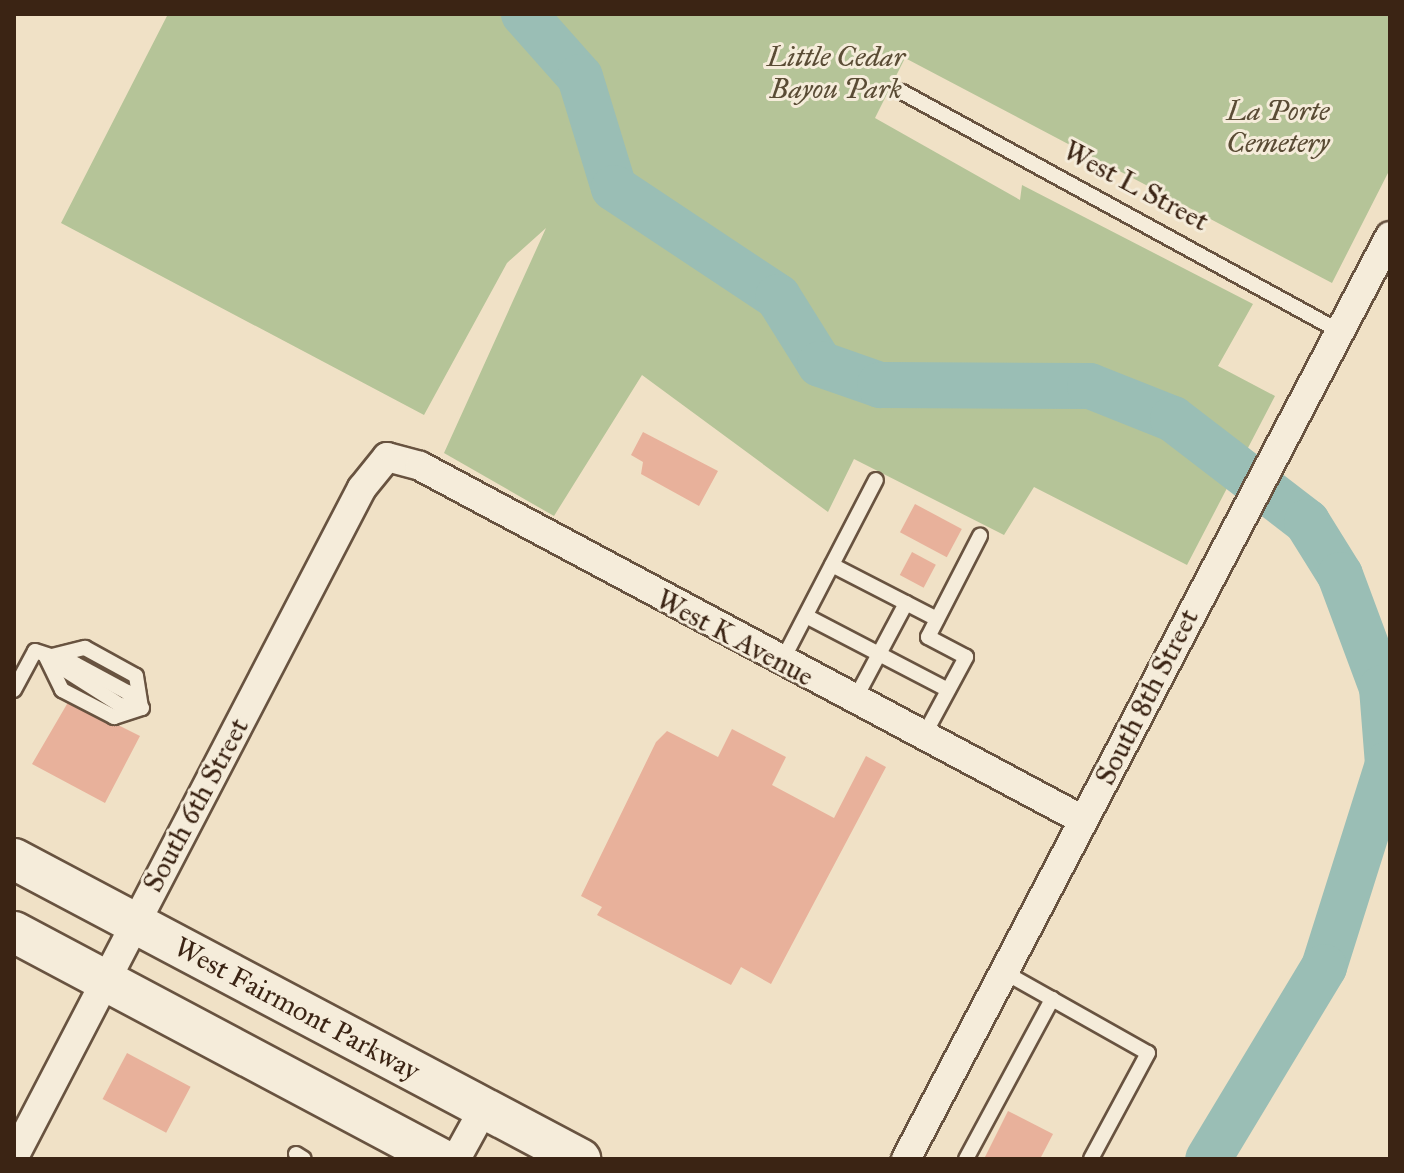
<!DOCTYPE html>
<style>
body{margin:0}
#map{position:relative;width:1404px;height:1173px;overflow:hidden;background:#f0e1c6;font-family:"IM FELL Great Primer",serif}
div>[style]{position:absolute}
.green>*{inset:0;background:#b5c498}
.river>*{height:46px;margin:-23px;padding:0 23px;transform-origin:23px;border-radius:23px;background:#9abeb5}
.building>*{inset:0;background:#e8b19b;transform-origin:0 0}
.roads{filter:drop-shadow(2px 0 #685340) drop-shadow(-2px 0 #685340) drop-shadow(0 2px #685340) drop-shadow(0 -2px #685340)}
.service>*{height:14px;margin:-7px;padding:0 7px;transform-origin:7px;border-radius:7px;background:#f5ecda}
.minor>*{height:28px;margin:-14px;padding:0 14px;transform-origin:14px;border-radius:14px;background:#f5ecda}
.secondary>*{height:40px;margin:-20px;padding:0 20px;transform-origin:20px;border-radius:20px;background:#f5ecda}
span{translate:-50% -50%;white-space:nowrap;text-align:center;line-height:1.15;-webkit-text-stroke:6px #f5ecda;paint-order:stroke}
.park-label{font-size:28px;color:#5a4c35;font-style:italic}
.street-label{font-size:28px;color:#3b2414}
.frame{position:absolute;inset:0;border:16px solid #3b2414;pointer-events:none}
</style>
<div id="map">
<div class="green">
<i style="clip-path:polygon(168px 14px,1390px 14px,1390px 169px,1332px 283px,905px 58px,875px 118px,1020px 200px,1022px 185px,1253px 304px,1218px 366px,1275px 396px,1187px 565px,1034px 487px,1004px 535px,854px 459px,828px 512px,642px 375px,554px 516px,444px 453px,546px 228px,507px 263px,424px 415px,61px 223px)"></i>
</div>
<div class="river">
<i style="left:524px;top:14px;width:84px;rotate:48.4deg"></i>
<i style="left:580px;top:77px;width:116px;rotate:73deg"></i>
<i style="left:614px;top:188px;width:197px;rotate:33.6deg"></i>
<i style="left:778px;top:297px;width:79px;rotate:57.9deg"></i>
<i style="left:820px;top:364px;width:64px;rotate:19.3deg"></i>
<i style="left:880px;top:385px;width:210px;rotate:0.3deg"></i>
<i style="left:1090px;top:386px;width:89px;rotate:21.7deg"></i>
<i style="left:1173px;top:419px;width:169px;rotate:37.5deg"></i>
<i style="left:1307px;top:522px;width:62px;rotate:58.1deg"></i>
<i style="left:1340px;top:575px;width:121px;rotate:69.6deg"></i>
<i style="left:1382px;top:688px;width:76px;rotate:85.5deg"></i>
<i style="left:1388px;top:764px;width:213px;rotate:107.5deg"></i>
<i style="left:1324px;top:967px;width:224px;rotate:121.1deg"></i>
</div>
<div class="building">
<i style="clip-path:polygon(643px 432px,718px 471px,699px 506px,641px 474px,643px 462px,631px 455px)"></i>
<i style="left:915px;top:504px;width:53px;height:32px;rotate:28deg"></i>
<i style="left:912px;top:552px;width:27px;height:26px;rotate:28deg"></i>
<i style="clip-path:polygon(95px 656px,118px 668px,94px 713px,140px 736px,105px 803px,32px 764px)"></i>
<i style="clip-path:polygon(732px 729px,786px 757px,772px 785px,834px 818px,866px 756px,886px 767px,771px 984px,741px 967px,731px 985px,597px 915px,602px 907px,581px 896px,656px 742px,667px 731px,718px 757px)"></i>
<i style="left:127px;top:1053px;width:72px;height:52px;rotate:28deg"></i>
<i style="clip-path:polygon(1008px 1111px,1053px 1134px,1040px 1159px,984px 1159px)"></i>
</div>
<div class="roads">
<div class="service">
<i style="left:902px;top:92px;width:500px;rotate:28.67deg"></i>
<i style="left:832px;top:565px;width:118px;rotate:27.2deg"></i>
<i style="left:806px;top:616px;width:160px;rotate:27.5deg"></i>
<i style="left:52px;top:656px;width:34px;rotate:-14deg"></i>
<i style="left:85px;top:648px;width:58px;rotate:28.8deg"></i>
<i style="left:136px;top:676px;width:31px;rotate:81deg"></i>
<i style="left:46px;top:657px;width:37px;rotate:64deg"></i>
<i style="left:62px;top:690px;width:59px;rotate:27.4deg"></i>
<i style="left:114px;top:717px;width:29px;rotate:-18deg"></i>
<i style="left:51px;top:661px;width:82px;rotate:32.5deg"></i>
<i style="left:120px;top:705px;width:17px;rotate:7deg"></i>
<i style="left:781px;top:663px;width:206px;rotate:-62.6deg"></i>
<i style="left:14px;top:690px;width:44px;rotate:-61.7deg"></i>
<i style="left:35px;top:651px;width:42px;rotate:18deg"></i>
<i style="left:75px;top:664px;width:59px;rotate:28.3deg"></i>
<i style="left:127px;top:692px;width:22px;rotate:47deg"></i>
<i style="left:854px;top:701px;width:111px;rotate:-62deg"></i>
<i style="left:923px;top:737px;width:91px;rotate:-61.7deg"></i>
<i style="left:966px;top:657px;width:43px;rotate:-152.2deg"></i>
<i style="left:928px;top:637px;width:114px;rotate:-62.8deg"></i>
<i style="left:1004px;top:972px;width:165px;rotate:29.4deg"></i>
<i style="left:1148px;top:1053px;width:120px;rotate:118.3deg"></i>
<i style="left:296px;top:1154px;width:9px;rotate:32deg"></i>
<i style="left:966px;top:1159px;width:182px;rotate:-61.7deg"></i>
</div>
<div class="minor">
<i style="left:14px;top:1157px;width:754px;rotate:-62.52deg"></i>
<i style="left:362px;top:488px;width:40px;rotate:-51deg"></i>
<i style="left:387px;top:457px;width:34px;rotate:15deg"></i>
<i style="left:420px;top:466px;width:752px;rotate:28.1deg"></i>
<i style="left:456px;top:1159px;width:58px;rotate:-61.2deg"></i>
<i style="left:906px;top:1159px;width:1042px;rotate:-62.33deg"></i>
</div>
<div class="secondary">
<i style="left:14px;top:859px;width:641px;rotate:27.93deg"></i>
<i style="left:14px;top:932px;width:484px;rotate:28deg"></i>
</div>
</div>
<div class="park-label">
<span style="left:836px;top:73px">Little Cedar<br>Bayou Park</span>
<span style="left:1278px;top:127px">La Porte<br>Cemetery</span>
</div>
<div class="street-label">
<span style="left:1136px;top:186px;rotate:28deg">West L Street</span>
<span style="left:735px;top:638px;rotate:28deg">West K Avenue</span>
<span style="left:1147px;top:697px;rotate:-63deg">South 8th Street</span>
<span style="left:196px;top:805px;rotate:-62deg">South 6th Street</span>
<span style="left:297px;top:1009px;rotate:28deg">West Fairmont Parkway</span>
</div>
<div class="frame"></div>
</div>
